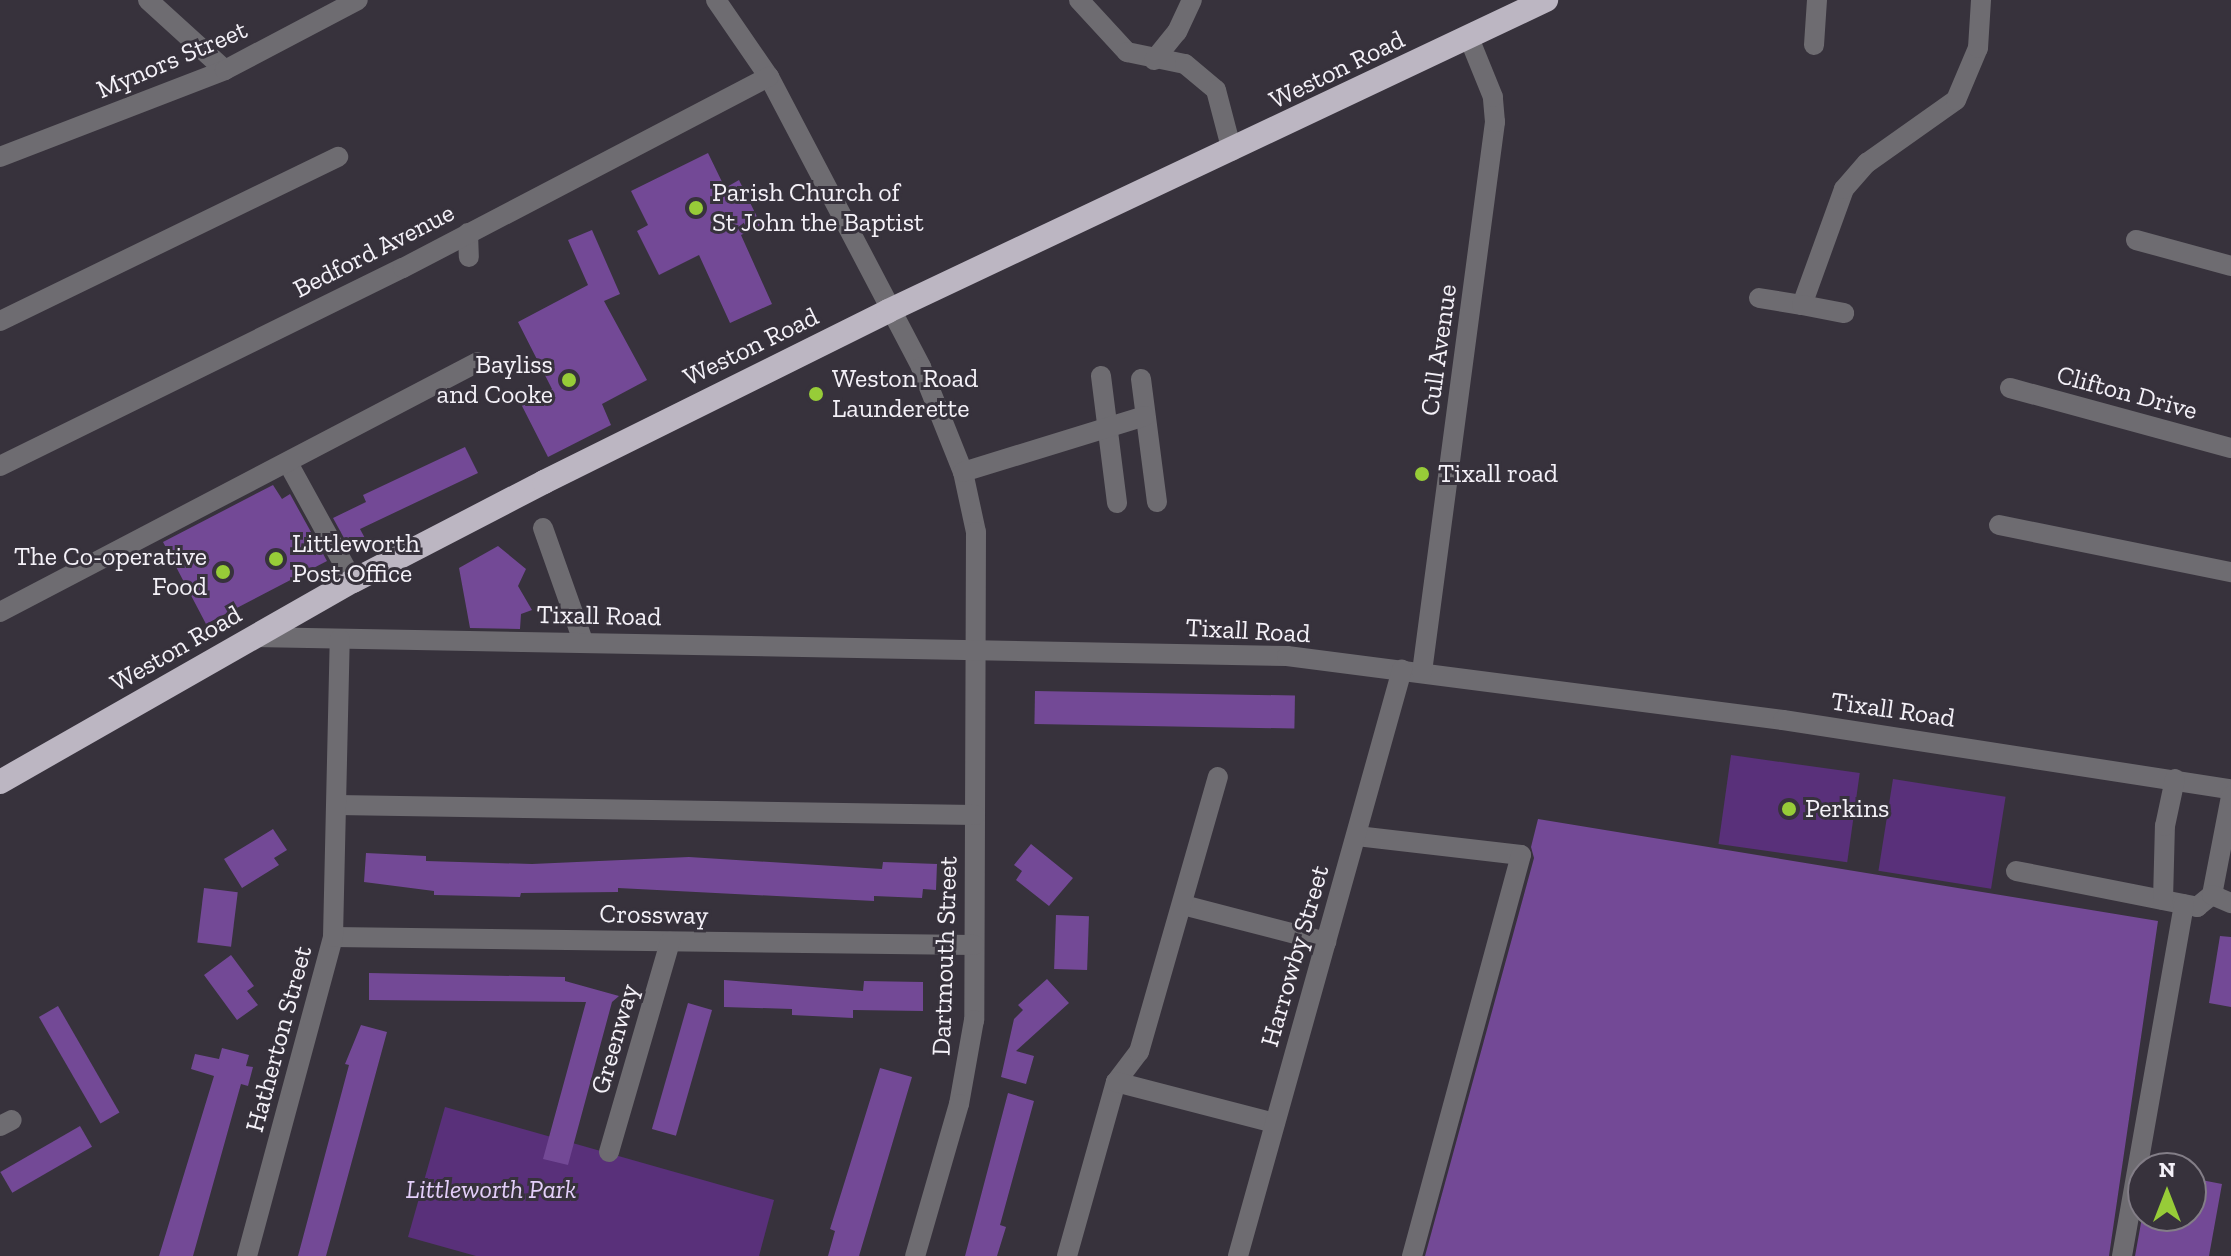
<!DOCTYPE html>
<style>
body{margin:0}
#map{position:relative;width:2231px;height:1256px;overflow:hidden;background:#37323c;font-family:"Zilla Slab",serif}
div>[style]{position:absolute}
.green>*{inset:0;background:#59307a;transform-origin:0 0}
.building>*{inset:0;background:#734996;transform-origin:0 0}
.minor>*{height:20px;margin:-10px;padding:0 10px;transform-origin:10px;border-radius:10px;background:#6e6c71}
.highway>*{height:24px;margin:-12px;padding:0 12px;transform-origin:12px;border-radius:12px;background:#bcb6c2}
.dots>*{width:22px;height:22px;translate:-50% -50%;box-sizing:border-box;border:4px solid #37323c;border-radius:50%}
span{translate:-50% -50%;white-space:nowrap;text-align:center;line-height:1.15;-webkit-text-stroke:6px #37323c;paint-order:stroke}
.street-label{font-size:26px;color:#f4f1f8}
.poi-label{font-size:26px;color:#f4f1f8}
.left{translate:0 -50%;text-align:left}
.right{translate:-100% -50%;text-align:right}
.park-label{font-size:26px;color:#e4cffa;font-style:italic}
.north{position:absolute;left:2127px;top:1152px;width:80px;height:80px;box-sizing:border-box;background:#37323c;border:2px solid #837e87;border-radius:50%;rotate:0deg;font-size:22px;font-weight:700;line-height:32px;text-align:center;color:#f4f1f8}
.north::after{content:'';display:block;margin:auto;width:28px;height:36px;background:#97cc38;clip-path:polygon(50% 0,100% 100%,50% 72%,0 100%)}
</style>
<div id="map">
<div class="green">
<i style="left:1731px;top:755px;width:130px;height:90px;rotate:8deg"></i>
<i style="left:1893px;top:779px;width:114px;height:93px;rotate:9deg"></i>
<i style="clip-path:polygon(445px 1107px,774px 1200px,759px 1256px,476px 1256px,408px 1237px)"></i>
</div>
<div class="building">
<i style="clip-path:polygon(708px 153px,725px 188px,739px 180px,761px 225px,741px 235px,772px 304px,730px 323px,699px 255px,659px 275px,637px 231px,648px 225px,631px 191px)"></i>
<i style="clip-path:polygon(592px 230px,620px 294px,604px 301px,647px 380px,602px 404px,611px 425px,548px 457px,521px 404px,552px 389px,518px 322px,588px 285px,568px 240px)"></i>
<i style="clip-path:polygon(465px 447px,478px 473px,360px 529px,367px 542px,350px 549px,333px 518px,366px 502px,363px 495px)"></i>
<i style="clip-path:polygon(273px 485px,282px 499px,290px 494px,327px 561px,206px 624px,163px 542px)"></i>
<i style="clip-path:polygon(498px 546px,526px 569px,518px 586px,532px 610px,521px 614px,520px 629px,470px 628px,459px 568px)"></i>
<i style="left:1035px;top:691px;width:260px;height:33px;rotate:1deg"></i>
<i style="clip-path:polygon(1538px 819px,2158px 921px,2109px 1256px,1425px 1256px,1534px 858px,1531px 847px)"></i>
<i style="clip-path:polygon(273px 829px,287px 850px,274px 858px,279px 865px,242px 888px,224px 859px)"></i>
<i style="clip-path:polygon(1031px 844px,1073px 878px,1049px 906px,1016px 880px,1022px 871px,1014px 865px)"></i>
<i style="clip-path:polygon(366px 853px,426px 856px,426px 861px,532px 864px,689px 857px,882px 869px,883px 862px,937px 864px,936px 890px,923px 889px,922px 898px,874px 896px,874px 901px,618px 888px,618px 892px,521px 893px,520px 897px,434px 895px,434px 891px,364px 882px)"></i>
<i style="left:204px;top:888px;width:34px;height:55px;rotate:7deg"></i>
<i style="left:1056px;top:915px;width:33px;height:54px;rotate:2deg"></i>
<i style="clip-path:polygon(2220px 936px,2231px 937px,2231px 1007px,2209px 1003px)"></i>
<i style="clip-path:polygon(231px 955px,254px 986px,247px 991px,258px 1005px,237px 1020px,204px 975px)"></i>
<i style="clip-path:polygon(369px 973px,565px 977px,565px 981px,619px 996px,612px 1002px,568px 1165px,543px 1159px,586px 1002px,369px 1000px)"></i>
<i style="clip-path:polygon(1047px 979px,1069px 1003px,1016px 1051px,1034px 1056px,1026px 1084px,1001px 1077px,1014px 1019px,1023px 1010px,1018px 1005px)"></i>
<i style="clip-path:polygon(724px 980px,863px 991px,864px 981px,923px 982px,923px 1011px,853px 1010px,853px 1018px,792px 1015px,792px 1009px,724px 1007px)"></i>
<i style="left:688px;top:1003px;width:25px;height:131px;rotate:16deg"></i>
<i style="left:58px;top:1006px;width:123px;height:22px;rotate:60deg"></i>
<i style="clip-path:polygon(361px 1025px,387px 1032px,337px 1216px,326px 1256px,298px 1256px,349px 1065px,345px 1064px)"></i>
<i style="clip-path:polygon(222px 1048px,249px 1055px,246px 1066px,253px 1067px,248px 1086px,241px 1084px,193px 1256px,159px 1256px,214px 1076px,191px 1069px,195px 1054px,219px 1059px)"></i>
<i style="clip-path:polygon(880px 1068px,912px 1077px,859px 1256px,828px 1256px,835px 1231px,830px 1229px)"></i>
<i style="clip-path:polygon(1008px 1093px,1034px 1101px,1000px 1225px,1006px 1227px,997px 1256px,965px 1256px)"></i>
<i style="left:80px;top:1126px;width:24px;height:92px;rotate:60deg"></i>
<i style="clip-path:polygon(2191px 1178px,2222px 1184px,2209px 1256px,2135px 1256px,2143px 1212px,2143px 1216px,2191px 1216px)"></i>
</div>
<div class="minor">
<i style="left:148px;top:0;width:104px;rotate:42.3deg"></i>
<i style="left:716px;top:0;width:93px;rotate:55.5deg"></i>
<i style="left:769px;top:77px;width:327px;rotate:62.3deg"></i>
<i style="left:921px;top:367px;width:113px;rotate:68.2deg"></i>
<i style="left:963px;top:472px;width:61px;rotate:77.8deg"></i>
<i style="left:976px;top:532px;width:488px;rotate:90.2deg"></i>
<i style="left:974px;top:1020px;width:85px;rotate:100.1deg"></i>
<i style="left:959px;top:1104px;width:158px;rotate:106.1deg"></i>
<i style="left:1079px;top:0;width:71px;rotate:47.3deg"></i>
<i style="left:1127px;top:52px;width:59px;rotate:11.7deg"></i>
<i style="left:1185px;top:64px;width:40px;rotate:40deg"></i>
<i style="left:1216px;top:90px;width:63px;rotate:75.3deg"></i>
<i style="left:1814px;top:45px;width:45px;rotate:-86.2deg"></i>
<i style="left:1154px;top:60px;width:36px;rotate:-51deg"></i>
<i style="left:1177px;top:32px;width:35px;rotate:-65deg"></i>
<i style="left:0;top:157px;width:241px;rotate:-21.1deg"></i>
<i style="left:225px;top:70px;width:150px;rotate:-27.8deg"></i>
<i style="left:468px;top:233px;width:24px;rotate:88deg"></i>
<i style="left:2136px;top:240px;width:98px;rotate:15.3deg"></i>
<i style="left:1759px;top:298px;width:44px;rotate:9.2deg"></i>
<i style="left:1802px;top:305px;width:123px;rotate:-70.1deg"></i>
<i style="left:1844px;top:189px;width:35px;rotate:-49deg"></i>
<i style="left:1867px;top:163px;width:109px;rotate:-35.3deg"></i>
<i style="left:1956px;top:100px;width:56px;rotate:-67.1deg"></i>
<i style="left:1978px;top:48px;width:48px;rotate:-86.4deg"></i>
<i style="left:1802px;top:305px;width:43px;rotate:10.8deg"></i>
<i style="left:0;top:321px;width:376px;rotate:-25.9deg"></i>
<i style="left:1101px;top:376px;width:128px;rotate:82.8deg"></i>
<i style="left:1141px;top:379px;width:124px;rotate:82.6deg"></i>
<i style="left:2010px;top:388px;width:229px;rotate:15.2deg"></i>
<i style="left:288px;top:463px;width:135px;rotate:61.2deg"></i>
<i style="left:0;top:466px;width:449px;rotate:-26.2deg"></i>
<i style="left:403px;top:268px;width:413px;rotate:-27.6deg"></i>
<i style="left:963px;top:472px;width:190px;rotate:-17.1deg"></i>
<i style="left:1999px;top:525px;width:237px;rotate:11.5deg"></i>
<i style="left:543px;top:528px;width:120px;rotate:70.5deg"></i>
<i style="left:0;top:612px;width:539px;rotate:-27.61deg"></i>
<i style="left:253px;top:637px;width:1034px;rotate:1.05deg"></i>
<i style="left:1287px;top:656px;width:500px;rotate:7.35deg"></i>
<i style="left:1783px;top:720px;width:453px;rotate:8.8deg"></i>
<i style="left:1422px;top:672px;width:555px;rotate:-82.44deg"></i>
<i style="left:1495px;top:122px;width:25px;rotate:-95deg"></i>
<i style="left:1493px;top:97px;width:64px;rotate:-112.1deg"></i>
<i style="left:337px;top:805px;width:638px;rotate:0.9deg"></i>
<i style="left:1357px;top:836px;width:165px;rotate:6.6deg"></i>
<i style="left:1521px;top:855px;width:416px;rotate:105.2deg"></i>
<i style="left:2016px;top:871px;width:185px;rotate:11.2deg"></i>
<i style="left:2197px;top:907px;width:19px;rotate:-39deg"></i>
<i style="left:2212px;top:895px;width:101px;rotate:-79.1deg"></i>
<i style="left:2212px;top:895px;width:21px;rotate:23deg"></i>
<i style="left:2163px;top:900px;width:74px;rotate:-88.5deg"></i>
<i style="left:2165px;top:826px;width:48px;rotate:-78deg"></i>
<i style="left:1183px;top:905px;width:148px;rotate:14.5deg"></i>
<i style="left:333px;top:937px;width:641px;rotate:0.72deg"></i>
<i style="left:1116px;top:1082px;width:38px;rotate:-53deg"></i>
<i style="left:1139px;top:1052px;width:286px;rotate:-74deg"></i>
<i style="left:0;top:1126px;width:13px;rotate:-27deg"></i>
<i style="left:609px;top:1152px;width:219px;rotate:-73.8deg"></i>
<i style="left:247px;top:1256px;width:330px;rotate:-74.9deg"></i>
<i style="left:333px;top:937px;width:298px;rotate:-88.7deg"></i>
<i style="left:1067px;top:1256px;width:181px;rotate:-74.3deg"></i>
<i style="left:1116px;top:1082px;width:164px;rotate:14.5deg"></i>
<i style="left:1238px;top:1256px;width:609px;rotate:-74.37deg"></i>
<i style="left:2122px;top:1256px;width:357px;rotate:-80deg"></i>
</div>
<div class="highway">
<i style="left:0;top:782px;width:406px;rotate:-29.7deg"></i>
<i style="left:353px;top:581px;width:215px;rotate:-27.4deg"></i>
<i style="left:544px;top:482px;width:384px;rotate:-26.4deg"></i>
<i style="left:888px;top:311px;width:728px;rotate:-25.3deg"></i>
</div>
<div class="dots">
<i style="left:696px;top:208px;background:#97cc38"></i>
<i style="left:569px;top:380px;background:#97cc38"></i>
<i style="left:816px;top:394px;background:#97cc38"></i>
<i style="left:1422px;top:474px;background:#97cc38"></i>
<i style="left:276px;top:559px;background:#97cc38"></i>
<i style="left:223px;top:572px;background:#97cc38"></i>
<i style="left:1789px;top:809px;background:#97cc38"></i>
</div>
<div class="street-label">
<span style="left:172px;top:60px;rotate:-23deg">Mynors Street</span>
<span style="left:1337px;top:70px;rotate:-26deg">Weston Road</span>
<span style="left:374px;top:251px;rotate:-27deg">Bedford Avenue</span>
<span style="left:751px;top:347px;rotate:-26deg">Weston Road</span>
<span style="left:1439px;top:350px;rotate:-82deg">Cull Avenue</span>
<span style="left:2127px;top:393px;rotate:15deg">Clifton Drive</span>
<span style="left:599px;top:616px;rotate:1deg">Tixall Road</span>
<span style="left:1248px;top:631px;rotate:3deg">Tixall Road</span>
<span style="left:176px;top:649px;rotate:-30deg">Weston Road</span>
<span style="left:1893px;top:710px;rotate:8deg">Tixall Road</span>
<span style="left:654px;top:915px;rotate:1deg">Crossway</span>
<span style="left:945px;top:956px;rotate:-88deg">Dartmouth Street</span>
<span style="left:1295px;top:956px;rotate:-74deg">Harrowby Street</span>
<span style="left:279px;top:1039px;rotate:-75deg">Hatherton Street</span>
<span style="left:615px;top:1039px;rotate:-74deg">Greenway</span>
</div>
<div class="poi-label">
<span class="left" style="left:712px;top:208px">Parish Church of<br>St John the Baptist</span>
<span class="right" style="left:553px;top:380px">Bayliss<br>and Cooke</span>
<span class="left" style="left:832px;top:394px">Weston Road<br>Launderette</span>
<span class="left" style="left:1438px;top:474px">Tixall road</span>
<span class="left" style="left:292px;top:559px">Littleworth<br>Post Office</span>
<span class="right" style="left:207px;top:572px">The Co-operative<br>Food</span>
<span class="left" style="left:1805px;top:809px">Perkins</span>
</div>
<div class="park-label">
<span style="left:491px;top:1190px">Littleworth Park</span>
</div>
<div class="north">N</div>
</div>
